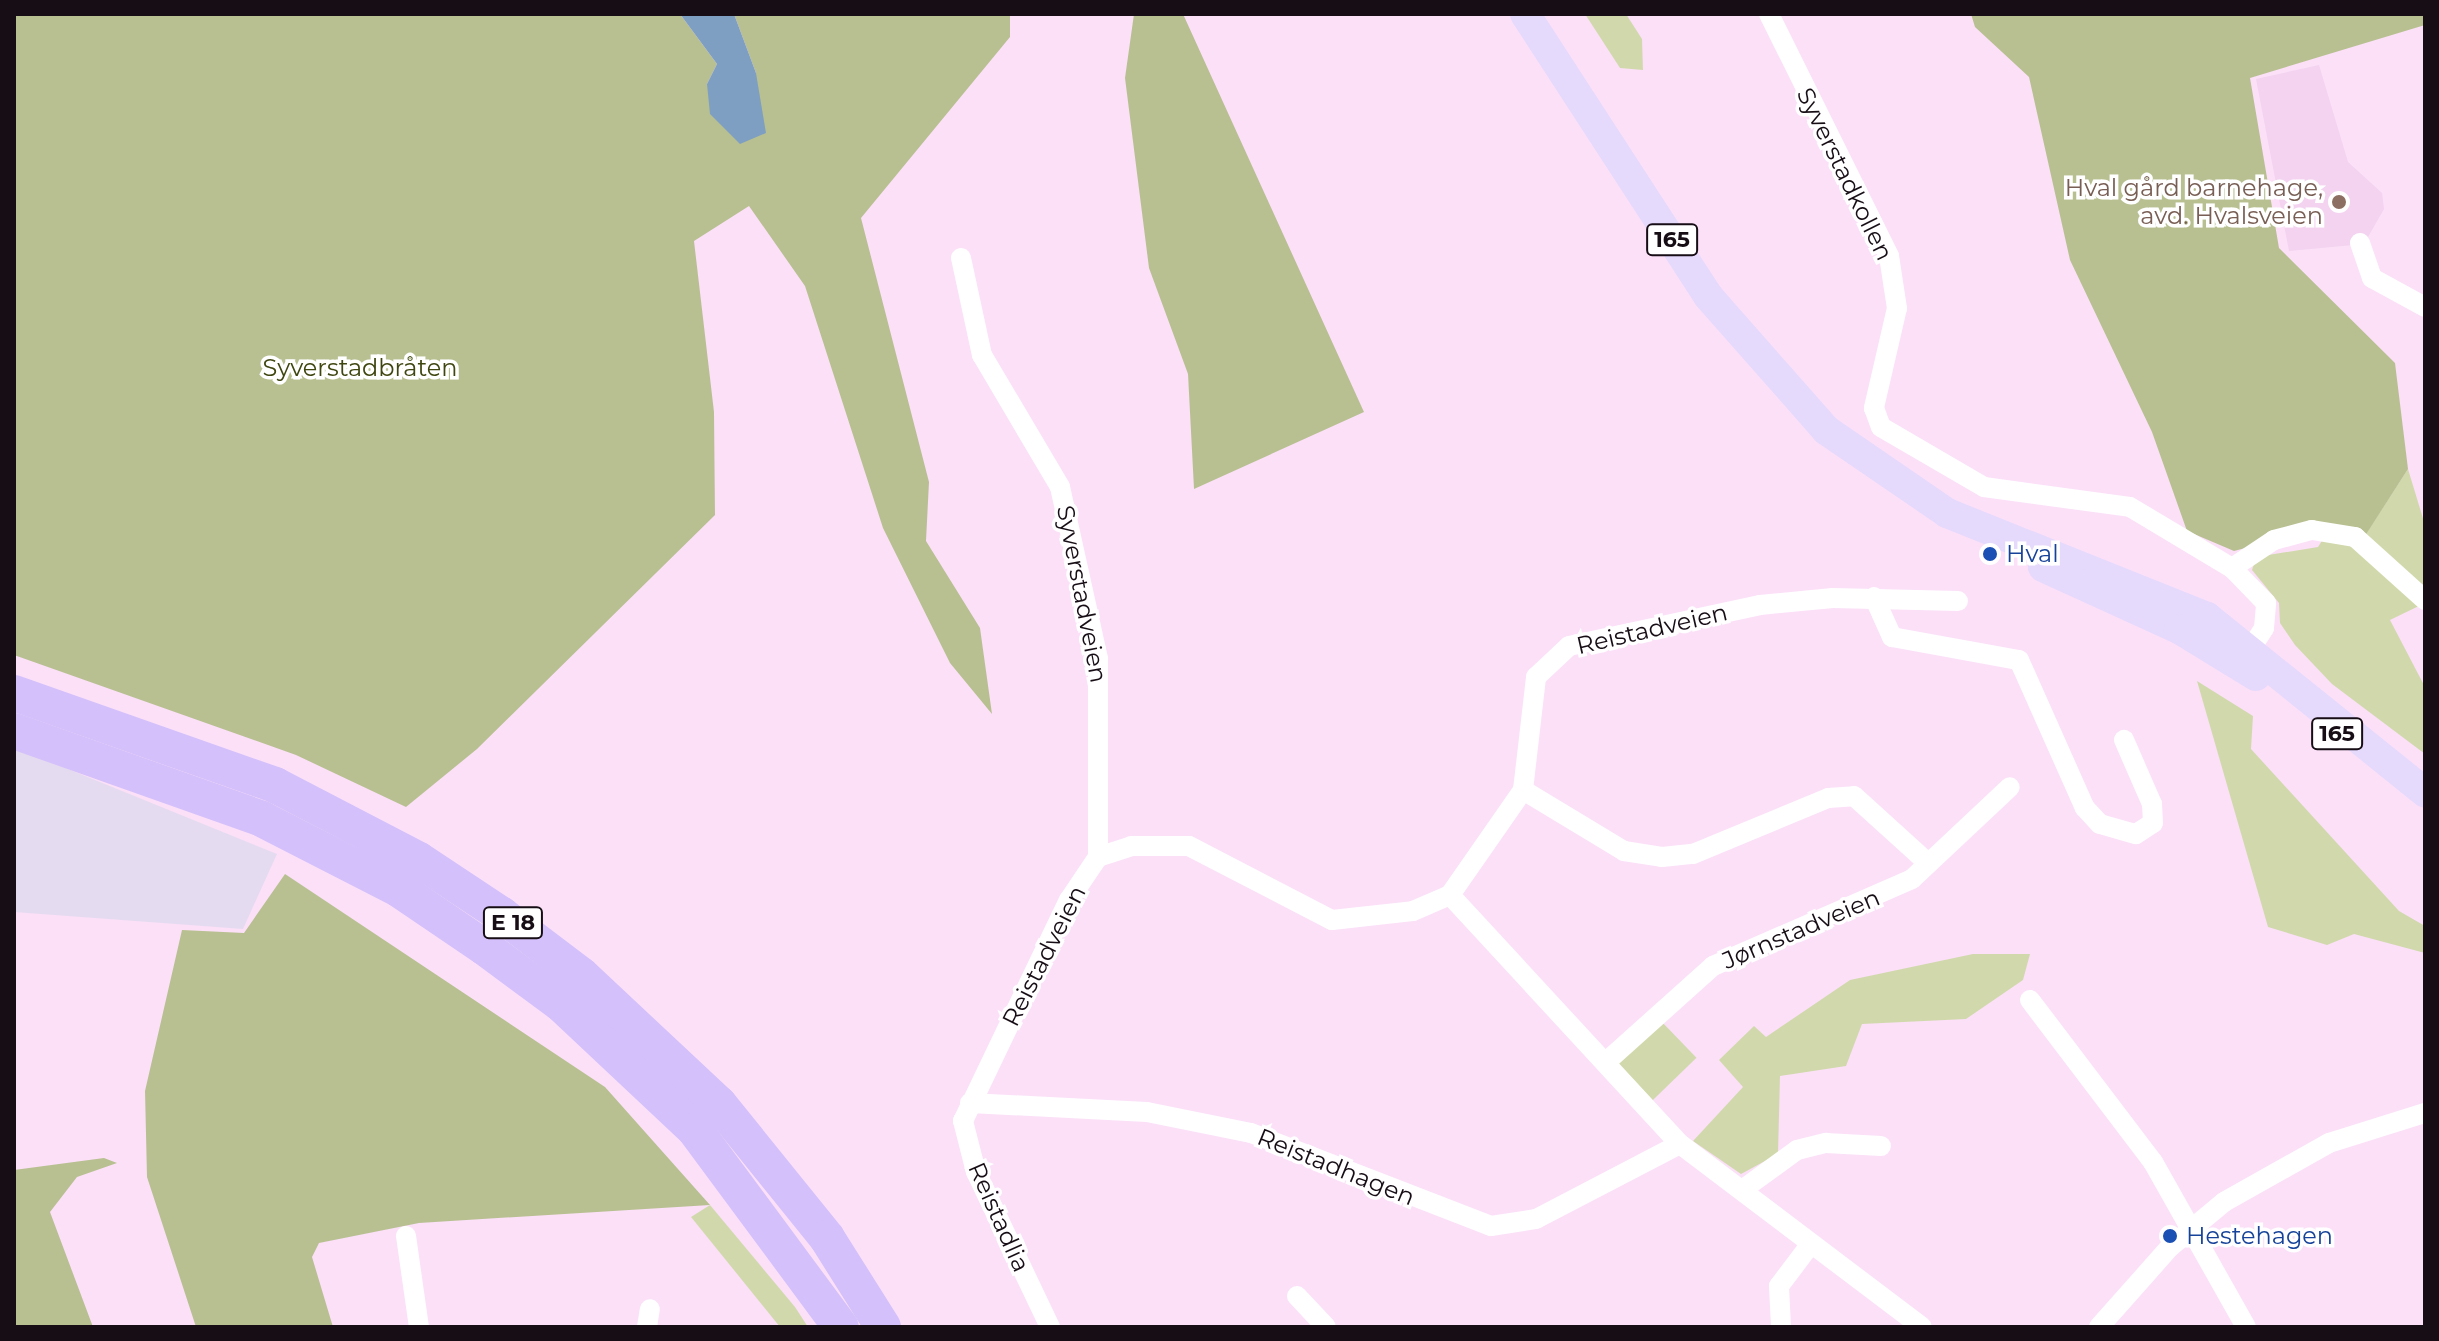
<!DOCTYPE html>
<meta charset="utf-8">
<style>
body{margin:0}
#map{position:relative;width:2439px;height:1341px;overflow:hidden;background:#fbe0f8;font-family:Montserrat,sans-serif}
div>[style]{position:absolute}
.industrial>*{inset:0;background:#e5dbf0}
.built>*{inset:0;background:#f3d3f0}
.green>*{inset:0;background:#d1d9ac;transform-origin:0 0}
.forest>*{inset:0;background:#b8c091}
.water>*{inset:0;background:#7e9fc2}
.street>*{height:20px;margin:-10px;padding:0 10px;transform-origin:10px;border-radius:10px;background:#fff}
.primary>*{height:30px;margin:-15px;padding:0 15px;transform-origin:15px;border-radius:15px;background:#e5d9fc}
.highway>*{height:36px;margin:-18px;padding:0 18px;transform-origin:18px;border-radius:18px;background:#d4c0fa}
.dots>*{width:22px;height:22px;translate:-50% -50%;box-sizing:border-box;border:4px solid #fff;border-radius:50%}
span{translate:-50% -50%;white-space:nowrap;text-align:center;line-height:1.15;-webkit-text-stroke:7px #fff;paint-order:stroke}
.shield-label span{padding:2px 6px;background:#fff;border:2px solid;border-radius:6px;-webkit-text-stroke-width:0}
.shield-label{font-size:22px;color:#160d15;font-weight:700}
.street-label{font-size:24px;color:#160d15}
.education-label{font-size:24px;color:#785e54}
.right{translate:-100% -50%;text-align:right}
.park-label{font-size:24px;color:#404610}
.transit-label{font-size:24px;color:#164399}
.left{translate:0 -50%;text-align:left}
.frame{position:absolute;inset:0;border:16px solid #160d15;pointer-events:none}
</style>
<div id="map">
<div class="industrial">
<i style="clip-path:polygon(14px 747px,277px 854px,243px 929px,14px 912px)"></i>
</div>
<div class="built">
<i style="clip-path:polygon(2319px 65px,2348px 162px,2382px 193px,2384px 209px,2364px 244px,2289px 251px,2256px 79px)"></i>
</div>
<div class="green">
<i style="clip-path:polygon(1585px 14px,1626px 14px,1642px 39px,1643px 70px,1620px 68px)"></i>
<i style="clip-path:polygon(2408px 469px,2425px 525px,2425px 603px,2390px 620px,2425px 687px,2425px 754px,2332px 684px,2295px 645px,2280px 623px,2279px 603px,2252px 570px,2256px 557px,2318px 547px,2332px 525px,2363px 538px)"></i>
<i style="clip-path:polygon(2197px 681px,2253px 716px,2251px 749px,2399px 911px,2425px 926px,2425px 953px,2354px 934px,2327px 945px,2268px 927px)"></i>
<i style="clip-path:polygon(1973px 954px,2030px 954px,2023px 980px,1966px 1019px,1862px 1024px,1846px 1066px,1780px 1076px,1778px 1154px,1741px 1174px,1693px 1141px,1743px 1087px,1719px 1060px,1754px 1026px,1766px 1037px,1850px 980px)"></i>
<i style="left:1659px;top:1019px;width:54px;height:61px;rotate:46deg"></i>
<i style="clip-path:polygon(710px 1205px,795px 1307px,808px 1327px,780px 1327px,691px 1217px)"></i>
</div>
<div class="forest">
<i style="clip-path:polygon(14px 14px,680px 14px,717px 64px,707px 84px,756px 73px,734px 14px,1010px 14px,1010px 37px,861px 218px,929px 482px,926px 541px,980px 628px,992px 714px,950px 663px,883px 528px,805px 286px,749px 206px,694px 241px,714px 412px,715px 515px,477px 749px,406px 807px,296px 755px,14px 655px)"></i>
<i style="clip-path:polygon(1134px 14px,1183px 14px,1364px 412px,1194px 489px,1188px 374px,1149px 268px,1125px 78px)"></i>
<i style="clip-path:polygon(1971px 14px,2425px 14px,2425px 25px,2250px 78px,2279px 248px,2395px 363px,2408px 469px,2363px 539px,2332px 525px,2234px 551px,2187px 531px,2152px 432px,2070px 260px,2029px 77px,1975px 27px)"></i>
<i style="clip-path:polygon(285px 874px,605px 1087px,710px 1205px,419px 1223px,319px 1243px,312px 1257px,333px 1327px,196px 1327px,147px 1177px,145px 1091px,182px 930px,244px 933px)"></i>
<i style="clip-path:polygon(104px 1158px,117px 1163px,77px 1177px,50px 1212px,93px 1327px,14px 1327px,14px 1170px)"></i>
</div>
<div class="water">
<i style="clip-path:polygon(680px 14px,734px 14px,756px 73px,766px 133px,740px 144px,710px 114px,707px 84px,717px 64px)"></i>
</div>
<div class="street">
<i style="left:1769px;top:14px;width:270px;rotate:63.6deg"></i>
<i style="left:1889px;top:256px;width:53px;rotate:81.3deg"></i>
<i style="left:1897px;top:308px;width:103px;rotate:103deg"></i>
<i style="left:1874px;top:408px;width:20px;rotate:70deg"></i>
<i style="left:1881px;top:427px;width:119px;rotate:30.2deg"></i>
<i style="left:1984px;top:487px;width:147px;rotate:7.8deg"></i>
<i style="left:2130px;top:507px;width:119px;rotate:30.9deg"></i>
<i style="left:2360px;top:243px;width:37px;rotate:71deg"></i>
<i style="left:2372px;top:278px;width:60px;rotate:28.7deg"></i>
<i style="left:961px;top:258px;width:99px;rotate:77.8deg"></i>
<i style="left:982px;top:355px;width:153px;rotate:59.4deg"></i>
<i style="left:1060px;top:487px;width:176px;rotate:77.5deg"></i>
<i style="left:1098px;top:659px;width:198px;rotate:90deg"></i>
<i style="left:1874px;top:597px;width:44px;rotate:65.8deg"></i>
<i style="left:1892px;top:637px;width:129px;rotate:10.3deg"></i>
<i style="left:2019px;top:660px;width:162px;rotate:66deg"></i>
<i style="left:2085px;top:808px;width:22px;rotate:47deg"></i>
<i style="left:2100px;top:824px;width:37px;rotate:16deg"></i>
<i style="left:2136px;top:834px;width:20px;rotate:-33deg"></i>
<i style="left:2153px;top:823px;width:19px;rotate:-93deg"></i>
<i style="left:2152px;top:804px;width:70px;rotate:-113.6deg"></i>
<i style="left:2244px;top:659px;width:37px;rotate:-57deg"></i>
<i style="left:2264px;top:628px;width:25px;rotate:-85deg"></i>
<i style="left:2266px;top:603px;width:49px;rotate:-134.2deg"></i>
<i style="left:2232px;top:568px;width:50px;rotate:-33.7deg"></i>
<i style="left:2274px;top:540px;width:39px;rotate:-15deg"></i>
<i style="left:2312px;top:530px;width:44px;rotate:9.2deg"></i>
<i style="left:2355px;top:537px;width:94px;rotate:42deg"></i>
<i style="left:1523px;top:790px;width:118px;rotate:31.1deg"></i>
<i style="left:1624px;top:851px;width:38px;rotate:9deg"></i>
<i style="left:1662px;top:857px;width:31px;rotate:-6deg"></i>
<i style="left:1693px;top:854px;width:146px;rotate:-22.5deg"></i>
<i style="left:1828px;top:798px;width:26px;rotate:-4deg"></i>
<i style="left:1854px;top:796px;width:100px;rotate:42.2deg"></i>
<i style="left:1450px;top:895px;width:339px;rotate:47.3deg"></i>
<i style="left:1680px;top:1144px;width:303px;rotate:37.1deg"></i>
<i style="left:2030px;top:1000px;width:203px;rotate:52.8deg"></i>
<i style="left:2153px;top:1162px;width:189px;rotate:60.6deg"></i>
<i style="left:1606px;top:1062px;width:144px;rotate:-41.9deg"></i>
<i style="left:1713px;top:966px;width:217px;rotate:-23.6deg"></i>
<i style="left:1912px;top:879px;width:134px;rotate:-43.2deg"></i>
<i style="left:970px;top:1103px;width:177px;rotate:2.9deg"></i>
<i style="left:1147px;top:1112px;width:106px;rotate:11.4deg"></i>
<i style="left:1251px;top:1133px;width:257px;rotate:21.2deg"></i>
<i style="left:1491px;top:1226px;width:46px;rotate:-8.8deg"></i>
<i style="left:1536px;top:1219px;width:162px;rotate:-27.5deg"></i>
<i style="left:1742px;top:1190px;width:68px;rotate:-36deg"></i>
<i style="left:1797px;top:1150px;width:30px;rotate:-14deg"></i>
<i style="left:1826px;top:1143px;width:55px;rotate:3.1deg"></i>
<i style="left:406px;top:1236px;width:92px;rotate:81.9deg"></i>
<i style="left:1297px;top:1296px;width:42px;rotate:46.9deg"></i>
<i style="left:647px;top:1327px;width:18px;rotate:-81deg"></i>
<i style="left:1050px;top:1327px;width:172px;rotate:-115.5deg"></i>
<i style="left:976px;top:1172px;width:53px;rotate:-104.3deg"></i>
<i style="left:963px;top:1121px;width:245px;rotate:-64.4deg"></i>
<i style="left:1069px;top:900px;width:52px;rotate:-56deg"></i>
<i style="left:1098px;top:857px;width:35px;rotate:-18deg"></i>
<i style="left:1131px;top:846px;width:58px"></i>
<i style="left:1189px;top:846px;width:161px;rotate:27.4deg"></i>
<i style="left:1332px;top:920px;width:81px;rotate:-6.3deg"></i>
<i style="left:1413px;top:911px;width:40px;rotate:-23.4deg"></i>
<i style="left:1450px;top:895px;width:128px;rotate:-55.2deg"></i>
<i style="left:1523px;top:790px;width:114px;rotate:-83.4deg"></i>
<i style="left:1536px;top:677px;width:45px;rotate:-43.2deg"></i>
<i style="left:1569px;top:646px;width:195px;rotate:-12.1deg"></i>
<i style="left:1760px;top:605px;width:73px;rotate:-5.5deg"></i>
<i style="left:1833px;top:598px;width:125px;rotate:1.4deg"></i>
<i style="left:1781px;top:1327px;width:41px;rotate:-92.8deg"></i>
<i style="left:1779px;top:1286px;width:51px;rotate:-52.9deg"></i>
<i style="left:2099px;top:1327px;width:107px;rotate:-48.4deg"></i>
<i style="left:2170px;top:1247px;width:70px;rotate:-39.8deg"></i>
<i style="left:2224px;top:1202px;width:120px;rotate:-29.3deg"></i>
<i style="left:2329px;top:1143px;width:101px;rotate:-17.4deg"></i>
</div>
<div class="primary">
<i style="left:1525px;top:14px;width:336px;rotate:57deg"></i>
<i style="left:1708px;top:296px;width:179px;rotate:48.6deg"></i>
<i style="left:1826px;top:430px;width:147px;rotate:34.4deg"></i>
<i style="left:1947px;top:513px;width:280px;rotate:21.8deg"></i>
<i style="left:2207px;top:617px;width:280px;rotate:38.8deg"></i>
<i style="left:2043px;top:567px;width:149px;rotate:24.5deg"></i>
<i style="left:2179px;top:629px;width:90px;rotate:31.4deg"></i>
</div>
<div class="highway">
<i style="left:14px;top:693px;width:277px;rotate:19.4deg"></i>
<i style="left:275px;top:785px;width:162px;rotate:27.5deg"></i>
<i style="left:419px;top:860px;width:100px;rotate:33.5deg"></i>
<i style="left:502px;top:915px;width:99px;rotate:37.2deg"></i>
<i style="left:581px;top:975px;width:189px;rotate:43.1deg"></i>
<i style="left:719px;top:1104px;width:172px;rotate:51.1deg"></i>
<i style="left:827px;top:1238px;width:105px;rotate:57.8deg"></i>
<i style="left:14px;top:731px;width:263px;rotate:19.5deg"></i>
<i style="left:262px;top:819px;width:155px;rotate:27.2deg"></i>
<i style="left:400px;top:890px;width:102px;rotate:34.2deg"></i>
<i style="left:484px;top:947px;width:96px;rotate:36.5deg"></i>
<i style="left:561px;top:1004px;width:184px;rotate:43.2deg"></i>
<i style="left:695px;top:1130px;width:245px;rotate:53.5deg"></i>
</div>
<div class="dots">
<i style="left:2339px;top:202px;background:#8d6e63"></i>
<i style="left:1990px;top:554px;background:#1a4fb4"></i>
<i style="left:2170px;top:1236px;background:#1a4fb4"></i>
</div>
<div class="shield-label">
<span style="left:1672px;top:240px">165</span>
<span style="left:2337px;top:734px">165</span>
<span style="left:513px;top:923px">E 18</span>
</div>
<div class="street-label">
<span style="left:1845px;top:174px;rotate:64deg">Syverstadkollen</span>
<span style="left:1082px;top:594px;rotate:79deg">Syverstadveien</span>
<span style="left:1652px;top:629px;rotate:-13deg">Reistadveien</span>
<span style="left:1801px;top:929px;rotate:-23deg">Jørnstadveien</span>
<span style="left:1044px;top:956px;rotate:-63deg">Reistadveien</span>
<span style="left:1336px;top:1167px;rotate:22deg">Reistadhagen</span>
<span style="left:999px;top:1217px;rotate:66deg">Reistadlia</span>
</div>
<div class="education-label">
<span class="right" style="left:2323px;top:202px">Hval gård barnehage,<br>avd. Hvalsveien</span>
</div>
<div class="park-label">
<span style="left:360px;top:368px">Syverstadbråten</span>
</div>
<div class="transit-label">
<span class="left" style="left:2006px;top:554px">Hval</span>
<span class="left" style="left:2186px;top:1236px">Hestehagen</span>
</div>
<div class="frame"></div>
</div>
